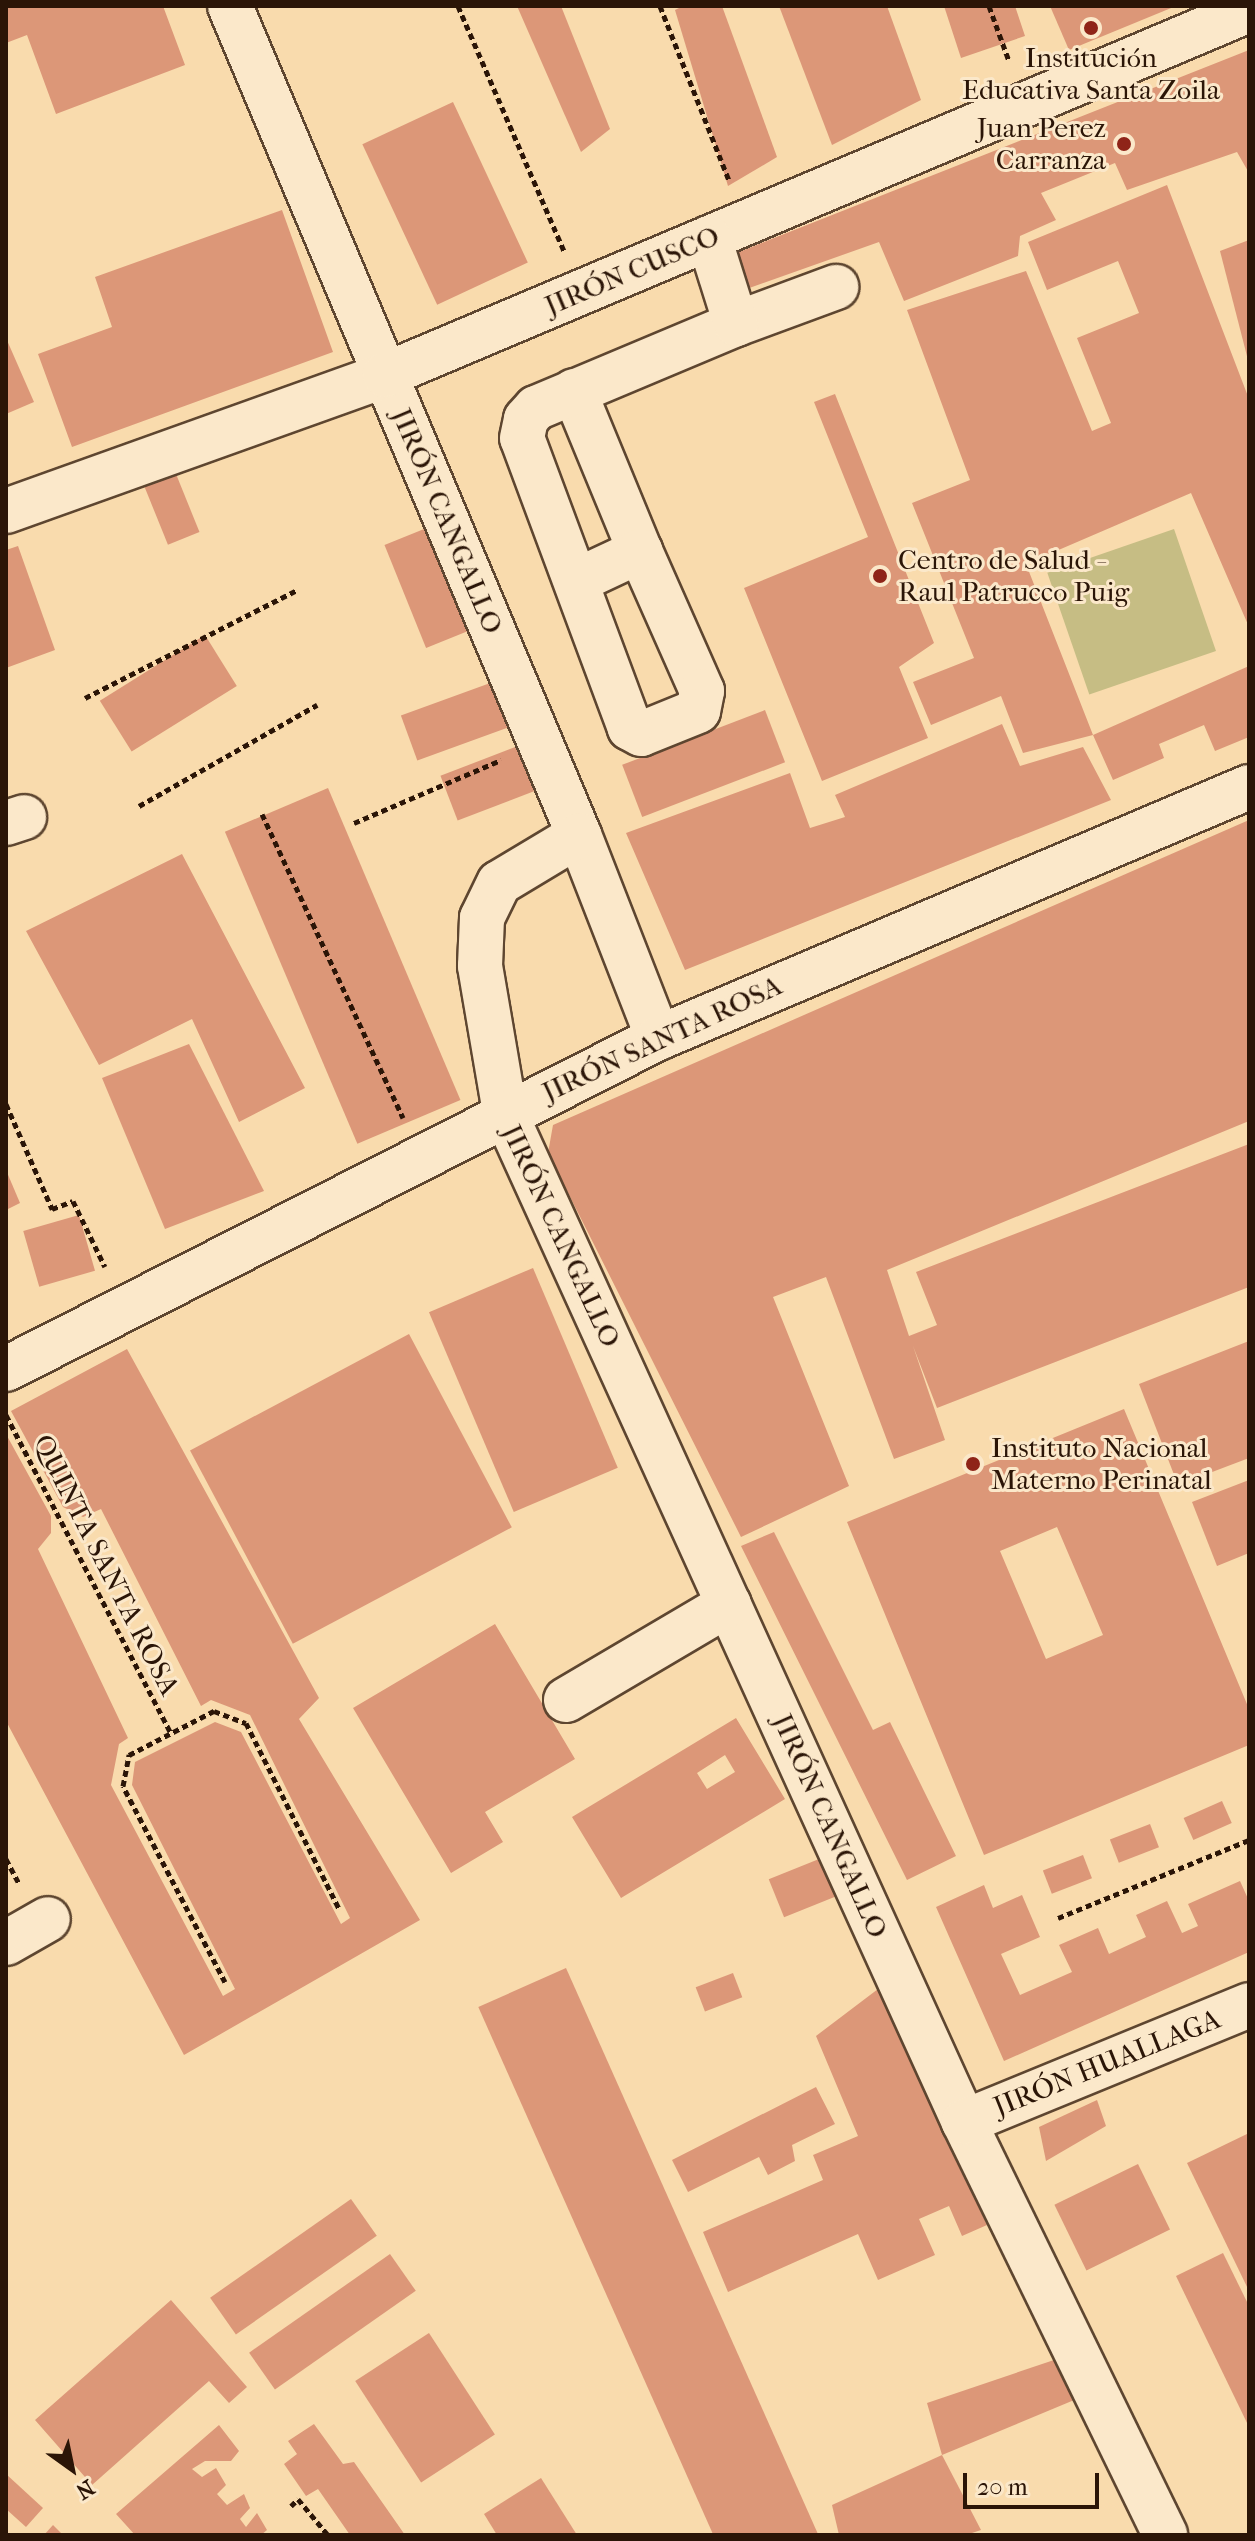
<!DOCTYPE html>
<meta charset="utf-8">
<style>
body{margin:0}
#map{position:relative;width:1255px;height:2541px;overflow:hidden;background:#f9dbad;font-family:"IM FELL French Canon",serif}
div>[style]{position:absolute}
.green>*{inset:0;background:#c6bd84;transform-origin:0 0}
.building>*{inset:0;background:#dc9778;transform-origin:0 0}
.path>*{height:5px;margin-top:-2.5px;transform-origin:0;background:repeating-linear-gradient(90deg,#2b1507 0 6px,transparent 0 10px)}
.roads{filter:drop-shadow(2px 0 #5e4630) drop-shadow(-2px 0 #5e4630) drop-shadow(0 2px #5e4630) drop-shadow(0 -2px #5e4630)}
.minor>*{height:44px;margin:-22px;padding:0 22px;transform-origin:22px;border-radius:22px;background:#fbe8ca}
.dots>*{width:22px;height:22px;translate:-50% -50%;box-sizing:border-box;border:4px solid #fbe8ca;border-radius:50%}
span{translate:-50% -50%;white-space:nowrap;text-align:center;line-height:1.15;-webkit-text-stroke:6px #fbe8ca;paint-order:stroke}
.poi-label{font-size:28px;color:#2b1507}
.right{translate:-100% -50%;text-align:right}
.left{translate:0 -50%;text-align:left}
.street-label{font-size:28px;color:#2b1507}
.frame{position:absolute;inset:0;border:8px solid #2b1507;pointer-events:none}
.north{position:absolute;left:32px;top:2429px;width:80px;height:80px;-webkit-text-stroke:6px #fbe8ca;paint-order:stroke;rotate:147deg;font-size:22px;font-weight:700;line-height:32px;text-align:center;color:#2b1507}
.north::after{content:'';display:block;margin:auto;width:28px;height:36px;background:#2b1507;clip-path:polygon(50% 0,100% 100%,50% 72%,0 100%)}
.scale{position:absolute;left:963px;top:2473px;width:136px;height:36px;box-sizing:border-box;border:4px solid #2b1507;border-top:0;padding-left:10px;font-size:24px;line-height:28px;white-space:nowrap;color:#2b1507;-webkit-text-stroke:6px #fbe8ca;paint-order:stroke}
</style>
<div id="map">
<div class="green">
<i style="left:1174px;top:529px;width:129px;height:134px;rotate:71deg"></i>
</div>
<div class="building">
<i style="clip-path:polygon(6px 6px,163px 6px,185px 65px,56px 114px,27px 35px,6px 43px)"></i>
<i style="clip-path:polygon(517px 6px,561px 6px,610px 129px,581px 152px)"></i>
<i style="clip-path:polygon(683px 6px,722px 6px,777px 157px,728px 186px,675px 10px)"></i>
<i style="clip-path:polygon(779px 6px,887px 6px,921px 100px,832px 145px)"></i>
<i style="clip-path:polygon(944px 6px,1015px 6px,1025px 36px,961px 58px)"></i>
<i style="clip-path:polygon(1050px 6px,1176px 6px,1069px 50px)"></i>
<i style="clip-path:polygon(1249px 50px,1249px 173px,1237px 152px,1127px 190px,1115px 163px,1041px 193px,1056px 220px,1020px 236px,1018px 256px,904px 301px,879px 242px,710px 302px,696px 269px)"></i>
<i style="left:453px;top:102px;width:177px;height:100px;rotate:65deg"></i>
<i style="clip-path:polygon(1167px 185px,1249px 399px,1249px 627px,1191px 493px,1026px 564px,1093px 735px,1023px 753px,1001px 696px,931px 725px,913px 682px,974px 658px,912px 503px,970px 480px,907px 310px,1026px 271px,1092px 431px,1111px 423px,1077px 338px,1139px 313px,1118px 261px,1047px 290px,1028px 242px)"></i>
<i style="clip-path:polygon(282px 210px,333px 352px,72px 447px,38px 354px,112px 327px,95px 277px)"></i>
<i style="clip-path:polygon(1249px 240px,1249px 360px,1248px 360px,1220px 251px)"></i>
<i style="clip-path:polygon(6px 338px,34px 402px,6px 414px)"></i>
<i style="clip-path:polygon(835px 394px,934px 643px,899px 667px,928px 738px,822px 781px,744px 588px,868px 537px,814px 402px)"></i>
<i style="left:174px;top:469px;width:68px;height:34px;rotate:68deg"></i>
<i style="left:429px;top:527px;width:111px;height:48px;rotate:68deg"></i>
<i style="clip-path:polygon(18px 546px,55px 650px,6px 668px,6px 550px)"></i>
<i style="left:205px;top:635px;width:60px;height:124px;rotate:58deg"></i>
<i style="clip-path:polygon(1249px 666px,1249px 737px,1215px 751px,1204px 725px,1159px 744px,1164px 758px,1113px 780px,1093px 735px)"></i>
<i style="left:493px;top:682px;width:48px;height:98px;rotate:70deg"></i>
<i style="left:765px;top:710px;width:56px;height:153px;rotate:69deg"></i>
<i style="clip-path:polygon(1002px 724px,1020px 766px,1083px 747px,1111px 800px,685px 970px,626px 833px,790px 773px,810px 828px,845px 817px,835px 795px)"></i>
<i style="left:531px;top:741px;width:48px;height:97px;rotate:69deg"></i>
<i style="left:328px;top:788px;width:339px;height:112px;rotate:67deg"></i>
<i style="clip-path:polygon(1249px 820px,1249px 1121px,887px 1270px,909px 1336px,937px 1325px,916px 1272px,1249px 1144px,1249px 1287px,937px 1408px,913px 1346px,945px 1440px,894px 1459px,826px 1277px,773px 1297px,849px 1486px,741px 1537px,548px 1153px,553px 1125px)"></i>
<i style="clip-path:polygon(182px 854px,305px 1088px,239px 1122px,192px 1019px,99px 1065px,26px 931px)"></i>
<i style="clip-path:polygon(189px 1044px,264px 1191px,165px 1229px,102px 1078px)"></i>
<i style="clip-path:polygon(6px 1170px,20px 1203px,6px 1210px)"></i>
<i style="left:79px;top:1215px;width:58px;height:58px;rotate:74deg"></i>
<i style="left:533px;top:1268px;width:217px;height:113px;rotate:67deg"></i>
<i style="left:409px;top:1334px;width:219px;height:248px;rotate:62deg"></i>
<i style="clip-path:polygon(1249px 1341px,1249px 1458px,1178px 1485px,1139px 1384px)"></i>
<i style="clip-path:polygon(127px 1349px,319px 1698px,299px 1719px,420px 1920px,184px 2055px,6px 1721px,6px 1434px,51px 1516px,51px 1533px,38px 1549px,128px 1738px,119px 1744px,111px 1785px,223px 1996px,235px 1989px,132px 1785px,135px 1762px,215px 1722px,241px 1732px,341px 1924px,350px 1918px,250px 1715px,211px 1700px,201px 1706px,101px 1509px,83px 1517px,63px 1507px,11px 1411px)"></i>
<i style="clip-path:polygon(evenodd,1124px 1409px,1249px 1709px,1249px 1745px,984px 1855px,847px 1522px,1124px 1409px,1057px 1527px,1103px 1635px,1046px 1659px,1000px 1551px,1057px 1527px)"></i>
<i style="clip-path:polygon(1249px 1480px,1249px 1553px,1217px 1566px,1192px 1502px)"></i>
<i style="clip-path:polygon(774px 1532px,873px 1730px,890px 1722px,956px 1856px,907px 1880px,741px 1546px)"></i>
<i style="clip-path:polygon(495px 1624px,575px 1759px,485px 1812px,503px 1842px,451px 1873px,353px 1708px)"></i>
<i style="clip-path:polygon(evenodd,736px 1718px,785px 1799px,621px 1898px,572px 1817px,736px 1718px,725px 1755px,735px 1772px,707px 1789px,697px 1773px,725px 1755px)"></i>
<i style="left:1222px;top:1801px;width:24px;height:42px;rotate:66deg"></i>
<i style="left:1150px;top:1824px;width:25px;height:43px;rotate:69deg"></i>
<i style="left:829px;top:1855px;width:41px;height:65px;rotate:68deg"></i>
<i style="left:1083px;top:1855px;width:25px;height:43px;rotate:69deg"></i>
<i style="clip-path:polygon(1240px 1881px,1249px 1901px,1249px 1952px,1004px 2061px,936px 1907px,984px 1885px,993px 1908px,1022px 1895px,1040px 1937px,1001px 1954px,1020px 1995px,1072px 1972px,1059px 1945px,1098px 1928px,1109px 1954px,1146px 1937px,1136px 1915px,1167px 1901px,1182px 1933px,1198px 1926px,1188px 1904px)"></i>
<i style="left:566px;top:1968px;width:620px;height:96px;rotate:66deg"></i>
<i style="left:733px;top:1973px;width:26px;height:40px;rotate:69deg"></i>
<i style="clip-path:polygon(882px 1986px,987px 2225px,962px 2236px,949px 2206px,919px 2219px,935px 2255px,878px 2280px,858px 2234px,728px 2292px,703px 2232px,823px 2180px,813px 2155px,858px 2136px,816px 2036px)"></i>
<i style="clip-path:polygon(816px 2087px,835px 2124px,792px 2145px,795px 2161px,768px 2175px,759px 2157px,688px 2192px,672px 2160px)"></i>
<i style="clip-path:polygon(1097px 2100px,1106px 2126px,1046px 2161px,1039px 2127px)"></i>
<i style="clip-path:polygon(1249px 2133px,1249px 2291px,1187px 2163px)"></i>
<i style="left:1138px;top:2164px;width:73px;height:93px;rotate:64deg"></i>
<i style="left:351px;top:2199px;width:45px;height:172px;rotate:55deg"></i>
<i style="clip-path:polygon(1223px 2253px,1249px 2306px,1249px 2427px,1176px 2276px)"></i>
<i style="left:390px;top:2254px;width:45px;height:172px;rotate:55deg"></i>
<i style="clip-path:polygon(171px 2300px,247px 2387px,229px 2403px,209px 2381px,92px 2485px,35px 2420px)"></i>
<i style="left:429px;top:2333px;width:121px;height:88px;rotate:57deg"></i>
<i style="clip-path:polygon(1054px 2360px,1079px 2398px,942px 2455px,927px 2403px)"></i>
<i style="clip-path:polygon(314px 2424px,343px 2464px,354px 2462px,405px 2535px,350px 2535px,318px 2489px,306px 2496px,284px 2464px,297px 2454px,288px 2441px)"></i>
<i style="clip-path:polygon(219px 2425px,239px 2451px,231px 2461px,205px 2461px,192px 2469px,202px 2477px,216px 2468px,226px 2485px,217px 2494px,227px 2505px,244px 2494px,250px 2508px,240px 2519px,246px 2527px,257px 2513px,267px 2530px,261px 2535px,135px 2535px,116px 2514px)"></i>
<i style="clip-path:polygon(942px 2455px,981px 2530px,966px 2535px,839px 2535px,832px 2505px)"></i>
<i style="clip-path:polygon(6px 2474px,43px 2508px,26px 2527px,6px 2509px)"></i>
<i style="clip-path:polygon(541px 2478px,577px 2535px,497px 2535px,484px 2514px)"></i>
<i style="clip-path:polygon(53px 2525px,63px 2535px,44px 2535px)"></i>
</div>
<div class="path">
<i style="left:458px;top:6px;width:267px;rotate:66.6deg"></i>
<i style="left:660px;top:6px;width:187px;rotate:68.4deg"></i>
<i style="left:989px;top:6px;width:59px;rotate:70deg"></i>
<i style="left:85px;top:698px;width:238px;rotate:-27deg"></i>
<i style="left:139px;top:806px;width:205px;rotate:-29.6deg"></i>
<i style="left:262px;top:814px;width:335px;rotate:65.1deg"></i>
<i style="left:354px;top:823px;width:160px;rotate:-23.2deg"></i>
<i style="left:6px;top:1104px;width:115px;rotate:66.3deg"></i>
<i style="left:52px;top:1209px;width:22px;rotate:-21deg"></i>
<i style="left:73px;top:1201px;width:73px;rotate:64.1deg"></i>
<i style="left:6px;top:1415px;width:358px;rotate:62.6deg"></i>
<i style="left:6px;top:1859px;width:27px;rotate:62deg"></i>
<i style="left:1058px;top:1918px;width:206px;rotate:-22.2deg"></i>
<i style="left:225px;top:1982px;width:221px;rotate:-117.5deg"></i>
<i style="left:123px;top:1786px;width:32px;rotate:-79deg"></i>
<i style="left:129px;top:1755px;width:96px;rotate:-27.4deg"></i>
<i style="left:214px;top:1711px;width:34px;rotate:21deg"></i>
<i style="left:246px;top:1723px;width:208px;rotate:63.4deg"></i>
<i style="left:291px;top:2506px;width:10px;rotate:-45deg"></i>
<i style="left:298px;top:2499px;width:47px;rotate:50.2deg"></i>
</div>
<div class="roads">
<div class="minor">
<i style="left:230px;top:6px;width:899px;rotate:67.17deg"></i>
<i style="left:579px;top:835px;width:218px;rotate:68.7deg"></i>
<i style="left:736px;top:324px;width:107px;rotate:-20.3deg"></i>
<i style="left:574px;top:391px;width:173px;rotate:67.6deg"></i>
<i style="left:6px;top:511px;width:403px;rotate:-19.7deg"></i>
<i style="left:385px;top:375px;width:938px;rotate:-22.9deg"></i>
<i style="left:576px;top:581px;width:71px;rotate:-25.1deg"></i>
<i style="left:640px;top:551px;width:153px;rotate:66.1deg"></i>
<i style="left:702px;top:691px;width:20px;rotate:101deg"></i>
<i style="left:698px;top:711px;width:61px;rotate:158deg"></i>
<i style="left:641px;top:734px;width:13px;rotate:-151deg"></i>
<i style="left:630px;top:728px;width:309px;rotate:-110.4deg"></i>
<i style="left:522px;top:438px;width:19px;rotate:-78deg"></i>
<i style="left:526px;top:419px;width:15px;rotate:-48deg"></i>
<i style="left:536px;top:408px;width:217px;rotate:-22.8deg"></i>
<i style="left:736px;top:324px;width:90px;rotate:-107.4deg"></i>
<i style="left:6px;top:823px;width:19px;rotate:-18deg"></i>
<i style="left:579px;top:835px;width:93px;rotate:149deg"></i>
<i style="left:499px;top:883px;width:39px;rotate:116deg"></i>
<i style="left:482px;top:918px;width:48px;rotate:92.4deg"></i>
<i style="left:480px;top:966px;width:149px;rotate:80.3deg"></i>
<i style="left:505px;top:1113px;width:1108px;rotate:65.54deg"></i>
<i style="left:964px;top:2122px;width:459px;rotate:64deg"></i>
<i style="left:6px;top:1369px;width:731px;rotate:-26.92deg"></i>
<i style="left:658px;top:1038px;width:642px;rotate:-23.01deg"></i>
<i style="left:566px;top:1700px;width:189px;rotate:-30.5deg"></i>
<i style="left:6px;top:1943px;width:48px;rotate:-29.7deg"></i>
<i style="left:964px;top:2122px;width:308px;rotate:-22.3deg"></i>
</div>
</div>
<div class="dots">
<i style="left:1091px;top:28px;background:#8f2418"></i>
<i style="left:1124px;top:144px;background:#8f2418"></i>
<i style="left:880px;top:576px;background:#8f2418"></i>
<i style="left:973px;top:1464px;background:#8f2418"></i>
</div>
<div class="poi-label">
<span style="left:1091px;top:74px">Institución<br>Educativa Santa Zoila</span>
<span class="right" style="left:1106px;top:144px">Juan Perez<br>Carranza</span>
<span class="left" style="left:898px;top:576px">Centro de Salud -<br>Raul Patrucco Puig</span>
<span class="left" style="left:991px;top:1464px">Instituto Nacional<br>Materno Perinatal</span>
</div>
<div class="street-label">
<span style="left:632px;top:271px;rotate:-23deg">JIRÓN CUSCO</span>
<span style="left:447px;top:521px;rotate:67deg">JIRÓN CANGALLO</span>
<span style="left:662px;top:1039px;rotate:-25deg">JIRÓN SANTA ROSA</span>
<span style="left:561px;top:1236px;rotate:65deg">JIRÓN CANGALLO</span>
<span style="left:106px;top:1565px;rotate:63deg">QUINTA SANTA ROSA</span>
<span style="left:830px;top:1826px;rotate:66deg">JIRÓN CANGALLO</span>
<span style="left:1107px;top:2063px;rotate:-22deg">JIRÓN HUALLAGA</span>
</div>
<div class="frame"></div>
<div class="north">N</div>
<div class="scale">20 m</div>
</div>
